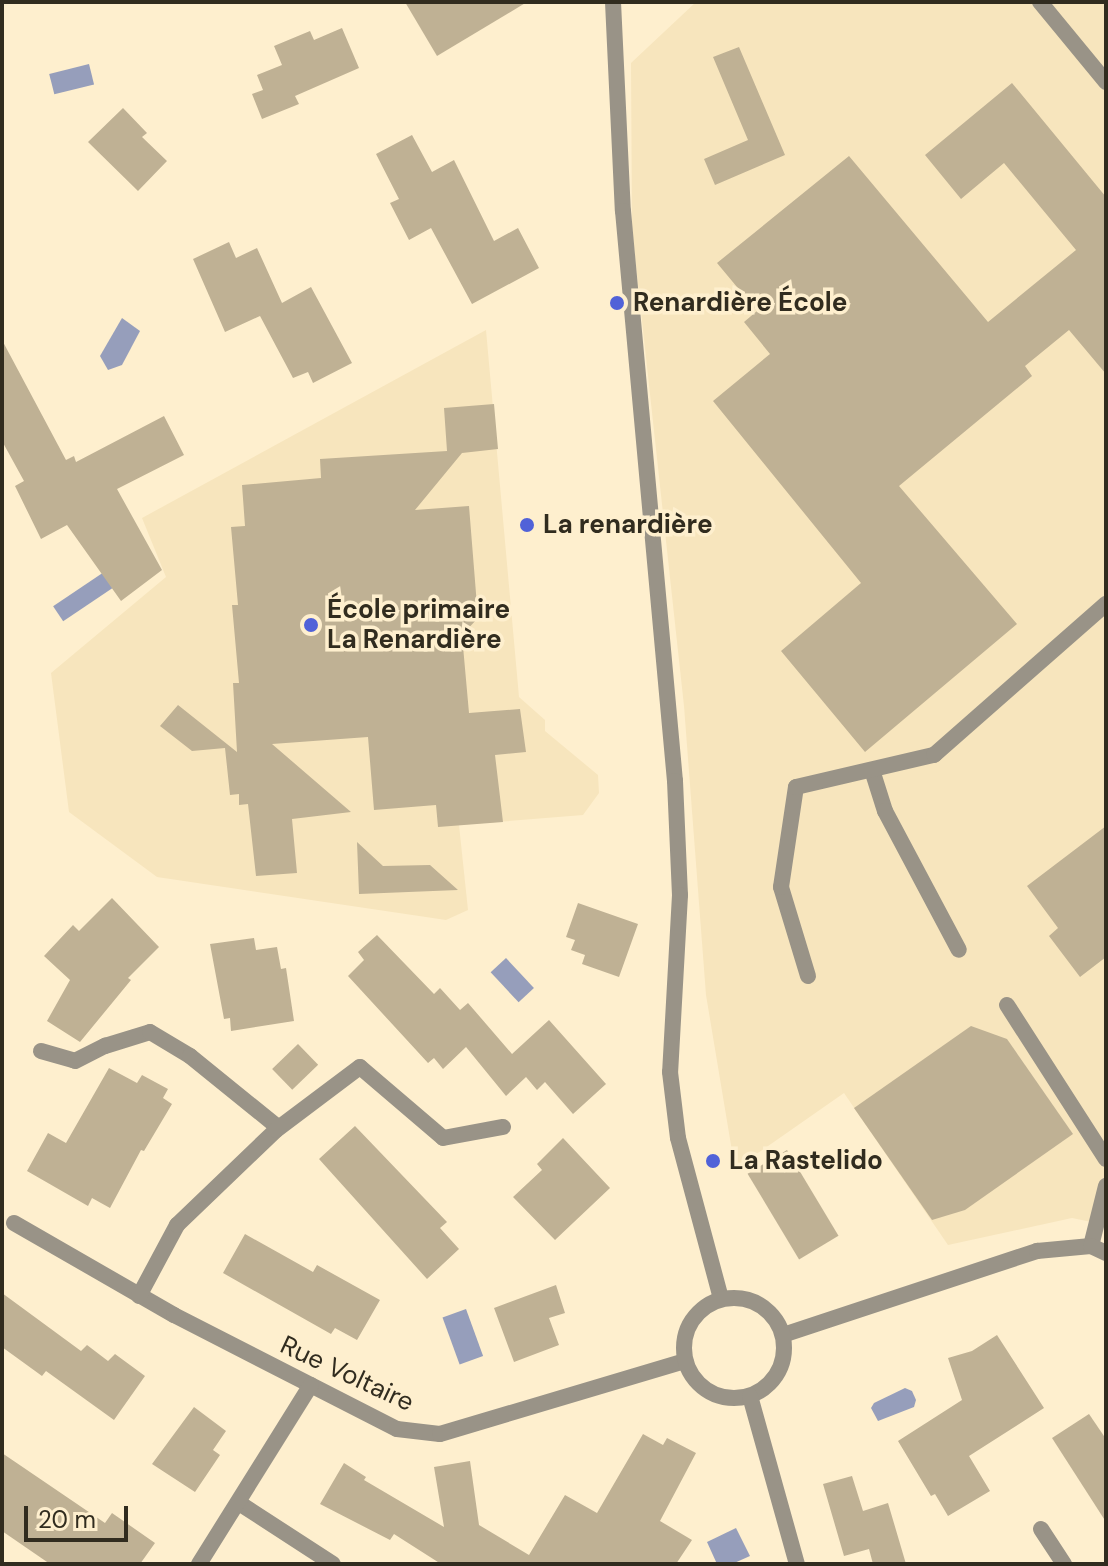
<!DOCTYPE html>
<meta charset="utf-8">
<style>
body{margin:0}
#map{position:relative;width:1108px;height:1566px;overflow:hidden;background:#feefce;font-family:"DM Sans",sans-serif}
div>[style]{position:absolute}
.built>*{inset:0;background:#f7e5bd}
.water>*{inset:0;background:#969ebb;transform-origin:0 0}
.building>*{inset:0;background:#bfb194;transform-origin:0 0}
.service>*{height:16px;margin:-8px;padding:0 8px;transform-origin:8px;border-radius:8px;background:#999387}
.minor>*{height:16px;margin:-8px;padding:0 8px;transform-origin:8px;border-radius:8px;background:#999387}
.tertiary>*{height:16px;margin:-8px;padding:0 8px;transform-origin:8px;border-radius:8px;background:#999387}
.tertiary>.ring{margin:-8px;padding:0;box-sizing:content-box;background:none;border:16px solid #999387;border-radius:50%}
.dots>*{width:22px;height:22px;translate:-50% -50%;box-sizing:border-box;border:4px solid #feefce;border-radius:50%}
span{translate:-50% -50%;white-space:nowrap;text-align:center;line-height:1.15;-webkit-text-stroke:7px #feefce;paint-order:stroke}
.poi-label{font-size:26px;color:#312c1f;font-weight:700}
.left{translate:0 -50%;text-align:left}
.street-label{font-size:26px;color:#312c1f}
.frame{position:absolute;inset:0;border:4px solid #312c1f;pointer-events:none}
.scale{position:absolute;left:24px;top:1506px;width:104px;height:36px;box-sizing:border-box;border:4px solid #312c1f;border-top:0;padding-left:10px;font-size:24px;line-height:28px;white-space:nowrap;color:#312c1f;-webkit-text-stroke:6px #feefce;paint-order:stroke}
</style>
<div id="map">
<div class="built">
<i style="clip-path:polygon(696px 2px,1106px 2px,1106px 1225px,1072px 1218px,948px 1245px,844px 1093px,735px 1169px,706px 995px,684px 706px,632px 229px,631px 63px)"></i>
<i style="clip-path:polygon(486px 330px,519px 697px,545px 720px,545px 731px,598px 775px,599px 793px,583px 815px,459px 825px,468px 910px,446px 920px,157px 877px,69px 812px,51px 673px,166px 577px,142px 518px)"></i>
</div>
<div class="water">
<i style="left:89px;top:64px;width:21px;height:41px;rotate:76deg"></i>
<i style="clip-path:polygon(122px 318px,140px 331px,122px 365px,108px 370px,100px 356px)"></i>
<i style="left:107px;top:570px;width:18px;height:65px;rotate:56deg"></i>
<i style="left:506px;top:958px;width:41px;height:21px;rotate:47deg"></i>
<i style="left:466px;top:1309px;width:50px;height:25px;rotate:70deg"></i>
<i style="clip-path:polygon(905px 1388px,912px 1391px,916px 1400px,914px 1407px,878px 1421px,871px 1408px,874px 1403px)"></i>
<i style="clip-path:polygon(736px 1528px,750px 1556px,732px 1564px,717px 1564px,707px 1542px)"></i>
</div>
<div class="building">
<i style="clip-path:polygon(405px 2px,527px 2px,437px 56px)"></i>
<i style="clip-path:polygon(342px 28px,359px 68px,295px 96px,299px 104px,262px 119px,252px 94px,263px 90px,257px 75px,282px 65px,274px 46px,310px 31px,314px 40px)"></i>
<i style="clip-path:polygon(739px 47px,785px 155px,715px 185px,704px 159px,748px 140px,713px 57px)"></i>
<i style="clip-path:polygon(1012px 83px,1106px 197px,1106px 374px,1069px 330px,1025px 366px,1032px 376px,899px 486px,1017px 624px,865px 752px,781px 651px,861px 583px,713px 401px,770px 354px,744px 322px,757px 311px,717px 263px,849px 156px,988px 322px,1076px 250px,1004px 163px,961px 199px,925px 155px)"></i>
<i style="clip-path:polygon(123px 108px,147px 133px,142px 137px,167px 161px,138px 191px,88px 142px)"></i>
<i style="clip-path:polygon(412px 135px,432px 172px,454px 160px,494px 241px,518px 228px,539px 268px,472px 304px,431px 228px,409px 240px,390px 203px,399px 199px,376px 154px)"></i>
<i style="clip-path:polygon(229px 242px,236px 258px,257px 248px,282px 303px,311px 287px,352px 363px,313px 383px,308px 372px,293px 378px,260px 316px,225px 332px,193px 259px)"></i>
<i style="clip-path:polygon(2px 340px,66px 460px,74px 456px,76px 462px,164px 416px,184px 455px,117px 489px,162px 570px,121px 601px,67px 525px,41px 539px,15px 486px,24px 481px,2px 441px)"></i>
<i style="clip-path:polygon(494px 404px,498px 449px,462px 453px,415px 510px,469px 506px,478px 618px,462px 635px,469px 713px,520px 709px,526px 752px,495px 755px,503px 822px,438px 827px,436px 805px,374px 810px,368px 737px,272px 744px,351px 812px,292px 819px,297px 873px,256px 876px,248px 804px,239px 805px,239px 794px,230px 795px,225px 748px,192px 751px,160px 726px,178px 705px,237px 752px,233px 683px,239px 683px,232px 605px,238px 605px,231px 527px,245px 526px,242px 485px,321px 478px,320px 459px,447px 451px,444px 408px)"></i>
<i style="clip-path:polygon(1106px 826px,1106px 957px,1080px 977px,1049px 936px,1058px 928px,1027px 886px)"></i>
<i style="clip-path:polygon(357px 842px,383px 866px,430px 865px,458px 890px,359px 894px)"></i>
<i style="clip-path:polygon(112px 898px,159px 947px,128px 978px,131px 980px,80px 1042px,47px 1021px,70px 980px,44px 956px,73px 925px,79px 931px)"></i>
<i style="clip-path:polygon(578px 903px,638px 924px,619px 977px,582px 964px,585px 955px,571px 950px,575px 940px,566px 937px)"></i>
<i style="clip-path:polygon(377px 935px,434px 994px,440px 988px,460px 1010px,468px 1003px,512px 1054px,549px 1020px,606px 1084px,573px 1114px,545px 1082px,537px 1090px,526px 1077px,506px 1096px,466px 1047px,443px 1069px,434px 1058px,428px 1063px,348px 976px,364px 960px,358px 952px)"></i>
<i style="clip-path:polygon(254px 938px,256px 950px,277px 947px,281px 969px,286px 968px,294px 1021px,231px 1031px,230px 1018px,224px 1019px,210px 944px)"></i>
<i style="clip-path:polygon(971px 1026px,1007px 1039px,1073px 1134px,965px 1210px,932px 1220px,854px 1108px)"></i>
<i style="left:298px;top:1044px;width:29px;height:36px;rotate:46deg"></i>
<i style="clip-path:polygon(109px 1068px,137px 1083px,142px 1075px,168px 1089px,163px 1098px,172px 1104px,144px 1151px,141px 1150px,110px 1208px,92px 1198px,88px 1206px,27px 1171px,48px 1133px,66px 1143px)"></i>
<i style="clip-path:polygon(355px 1126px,447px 1222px,440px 1228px,459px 1249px,427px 1279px,319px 1159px)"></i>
<i style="clip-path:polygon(563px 1138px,610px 1188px,555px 1240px,513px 1197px,542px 1170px,537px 1164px)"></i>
<i style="left:787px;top:1150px;width:100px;height:46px;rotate:59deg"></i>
<i style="clip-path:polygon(245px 1234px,313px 1272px,317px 1265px,380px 1300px,357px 1340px,335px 1328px,331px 1334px,223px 1273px)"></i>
<i style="clip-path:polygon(556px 1285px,565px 1313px,549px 1318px,559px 1345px,514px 1362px,494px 1308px)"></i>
<i style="clip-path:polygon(2px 1293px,81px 1351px,87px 1345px,108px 1361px,115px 1354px,145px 1376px,114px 1420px,46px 1371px,42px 1376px,2px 1347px)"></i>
<i style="clip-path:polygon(997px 1335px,1044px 1408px,969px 1456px,990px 1491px,948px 1516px,935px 1494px,931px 1496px,898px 1441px,962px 1400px,948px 1358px,972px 1351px)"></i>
<i style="clip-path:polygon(194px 1407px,226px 1431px,213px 1450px,220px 1455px,195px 1492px,152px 1464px)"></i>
<i style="clip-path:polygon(1089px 1414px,1106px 1439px,1106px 1522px,1052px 1438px)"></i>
<i style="clip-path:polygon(643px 1434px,663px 1445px,667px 1438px,696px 1453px,660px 1521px,692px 1540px,676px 1564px,441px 1564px,394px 1534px,390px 1540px,320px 1504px,344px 1463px,366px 1477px,364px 1480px,444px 1527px,434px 1467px,470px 1461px,479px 1525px,529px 1555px,565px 1495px,597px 1513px)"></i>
<i style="clip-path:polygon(2px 1453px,105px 1523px,112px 1513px,155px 1543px,140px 1564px,50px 1564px,2px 1531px)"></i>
<i style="clip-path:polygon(852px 1476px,863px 1511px,888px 1503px,906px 1564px,873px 1564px,869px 1549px,844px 1556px,823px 1484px)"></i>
</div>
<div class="service">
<i style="left:1040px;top:2px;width:104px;rotate:50.5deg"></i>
<i style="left:872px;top:770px;width:43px;rotate:72.4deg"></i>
<i style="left:885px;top:811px;width:157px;rotate:62deg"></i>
<i style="left:808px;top:976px;width:93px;rotate:-106.9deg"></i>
<i style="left:781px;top:887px;width:101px;rotate:-81.5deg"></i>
<i style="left:796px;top:787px;width:142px;rotate:-13.1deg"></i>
<i style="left:934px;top:755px;width:229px;rotate:-41.3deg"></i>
<i style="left:1007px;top:1005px;width:183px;rotate:57.3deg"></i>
<i style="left:1091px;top:1246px;width:62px;rotate:-76deg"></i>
</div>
<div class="minor">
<i style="left:41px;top:1051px;width:35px;rotate:16deg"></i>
<i style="left:75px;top:1061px;width:34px;rotate:-27deg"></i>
<i style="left:105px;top:1046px;width:47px;rotate:-17.3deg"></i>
<i style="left:150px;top:1032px;width:47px;rotate:31deg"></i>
<i style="left:190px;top:1056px;width:114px;rotate:39deg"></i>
<i style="left:14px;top:1223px;width:185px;rotate:29.9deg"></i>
<i style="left:174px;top:1315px;width:250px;rotate:27.1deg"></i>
<i style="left:397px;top:1429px;width:43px;rotate:6.6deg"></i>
<i style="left:440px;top:1434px;width:256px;rotate:-16.6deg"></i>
<i style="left:139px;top:1296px;width:81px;rotate:-61.8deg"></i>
<i style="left:177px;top:1225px;width:137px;rotate:-43.8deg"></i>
<i style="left:276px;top:1130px;width:105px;rotate:-36.9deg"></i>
<i style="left:360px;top:1067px;width:109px;rotate:40.5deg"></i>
<i style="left:443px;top:1138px;width:61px;rotate:-10.4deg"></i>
<i style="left:783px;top:1335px;width:268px;rotate:-18.3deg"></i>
<i style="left:1037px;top:1251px;width:54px;rotate:-5.3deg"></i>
<i style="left:1091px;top:1246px;width:17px;rotate:25deg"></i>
<i style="left:239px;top:1503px;width:112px;rotate:33deg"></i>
<i style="left:1041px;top:1529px;width:42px;rotate:56.7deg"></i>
<i style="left:199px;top:1564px;width:211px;rotate:-58deg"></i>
</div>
<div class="tertiary">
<i style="left:613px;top:2px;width:209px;rotate:87.3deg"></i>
<i style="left:623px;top:211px;width:572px;rotate:84.79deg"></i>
<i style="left:675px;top:781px;width:114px;rotate:87.5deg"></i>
<i style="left:680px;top:895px;width:177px;rotate:93.2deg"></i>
<i style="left:670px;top:1072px;width:66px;rotate:83.1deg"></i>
<i style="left:678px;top:1138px;width:166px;rotate:75deg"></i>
<i class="ring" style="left:684px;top:1298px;width:84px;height:84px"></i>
<i style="left:750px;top:1396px;width:174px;rotate:74.4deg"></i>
</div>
<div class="dots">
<i style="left:617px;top:303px;background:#5162d8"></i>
<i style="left:527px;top:525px;background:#5162d8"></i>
<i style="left:311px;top:625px;background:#5162d8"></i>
<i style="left:713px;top:1161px;background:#5162d8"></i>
</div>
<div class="poi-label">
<span class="left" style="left:633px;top:303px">Renardière École</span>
<span class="left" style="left:543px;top:525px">La renardière</span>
<span class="left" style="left:327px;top:625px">École primaire<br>La Renardière</span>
<span class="left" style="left:729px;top:1161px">La Rastelido</span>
</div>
<div class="street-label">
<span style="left:347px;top:1374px;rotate:25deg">Rue Voltaire</span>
</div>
<div class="frame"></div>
<div class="scale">20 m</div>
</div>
